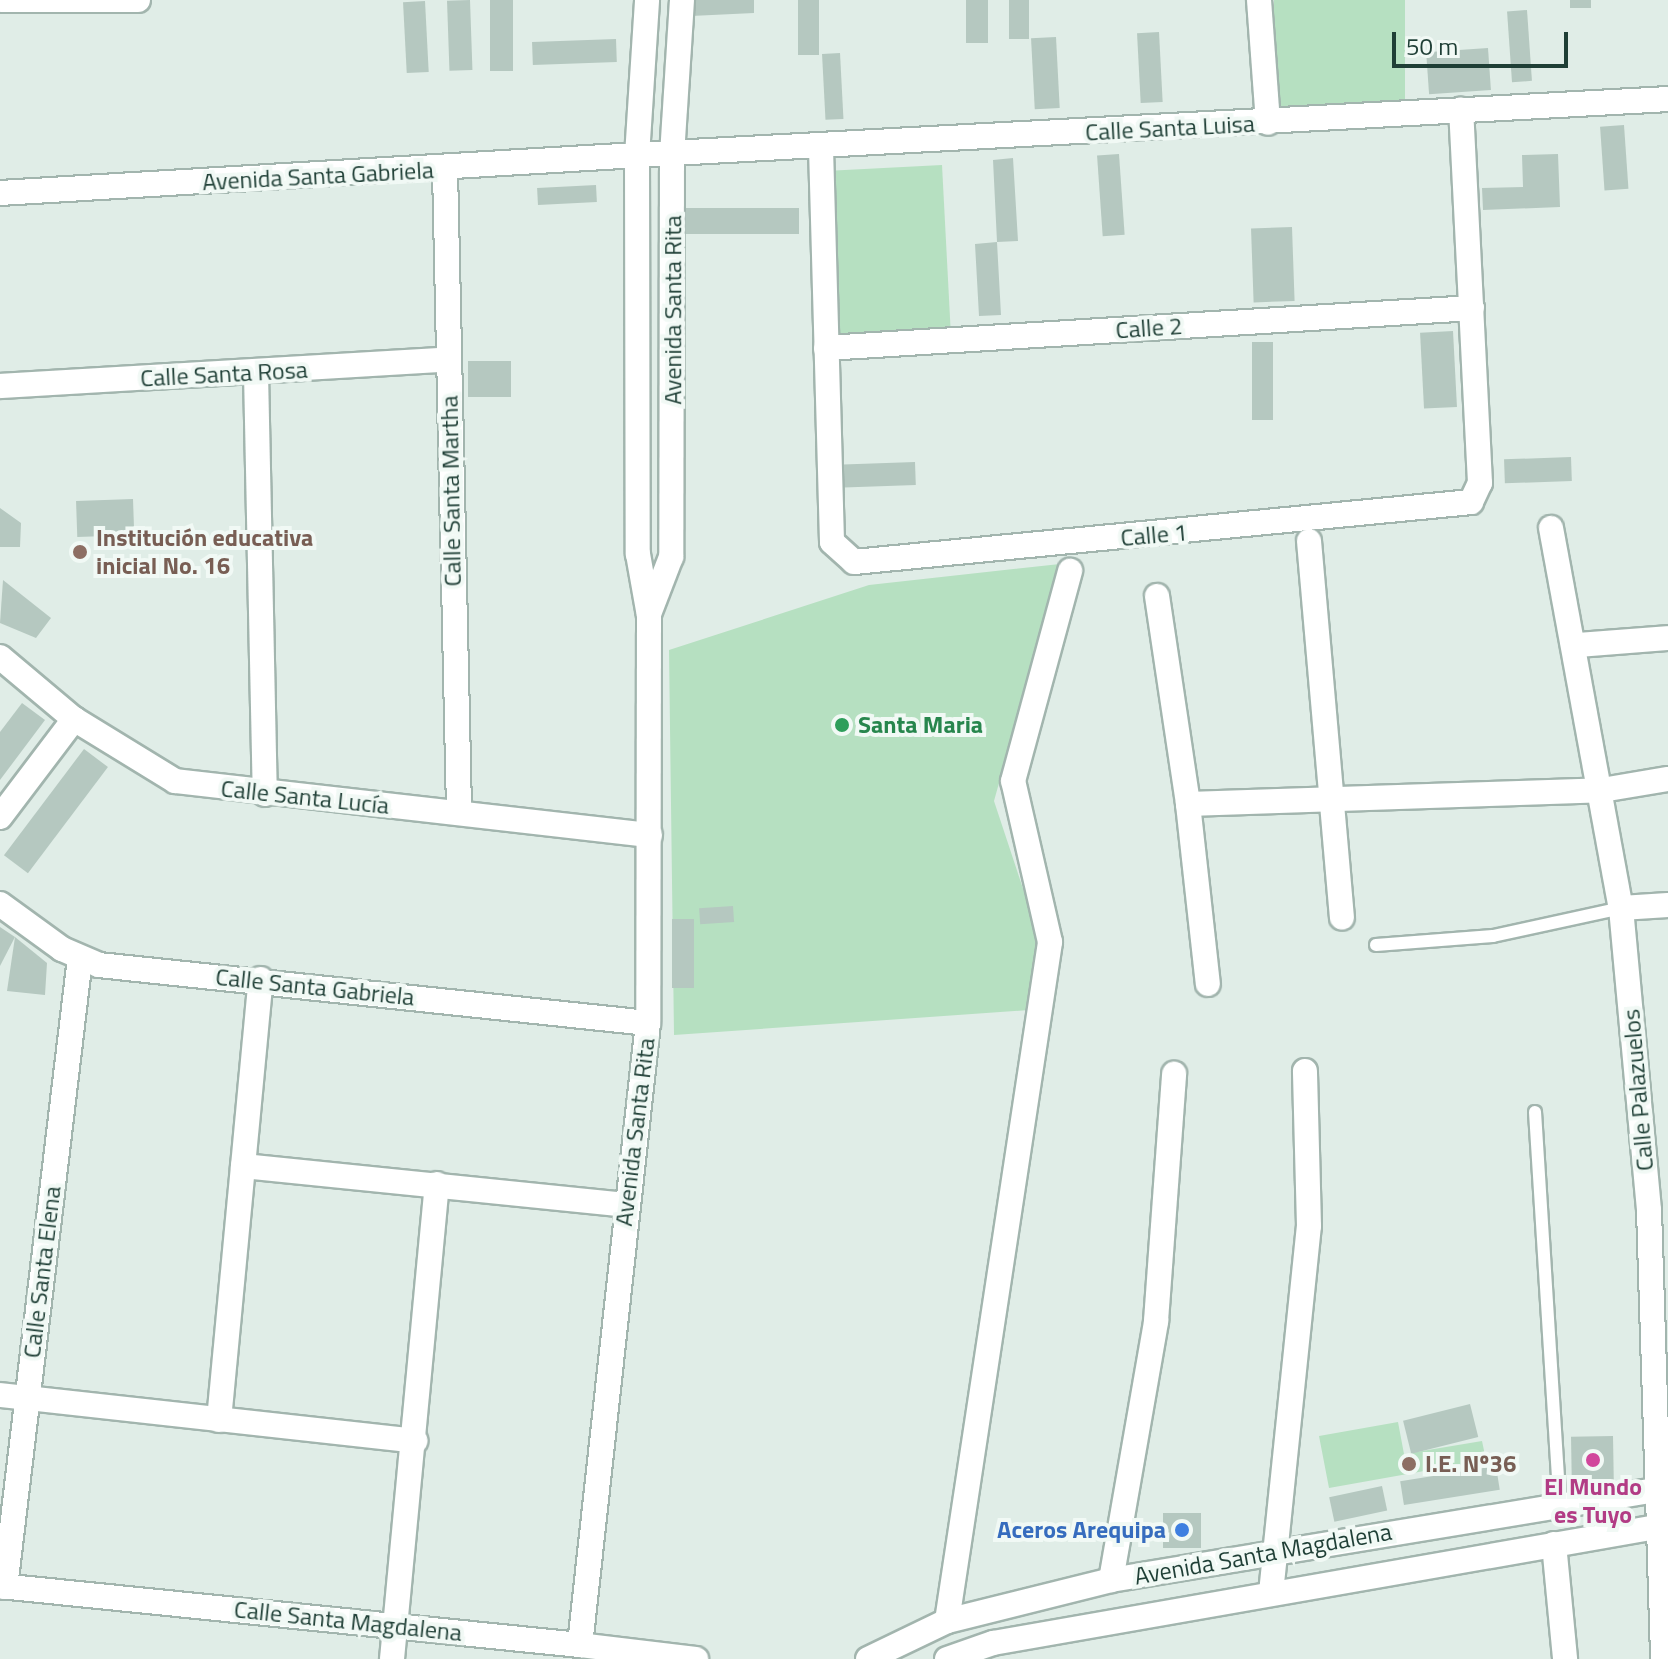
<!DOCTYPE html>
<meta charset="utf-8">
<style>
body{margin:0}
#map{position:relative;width:1668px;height:1659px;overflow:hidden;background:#e0ede7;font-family:"Titillium Web",sans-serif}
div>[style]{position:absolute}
.green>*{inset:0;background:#b6e0c1;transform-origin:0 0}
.building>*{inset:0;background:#b5c8c0;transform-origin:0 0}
.roads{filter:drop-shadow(2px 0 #a2b5ae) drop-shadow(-2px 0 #a2b5ae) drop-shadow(0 2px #a2b5ae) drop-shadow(0 -2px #a2b5ae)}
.service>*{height:12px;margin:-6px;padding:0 6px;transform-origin:6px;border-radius:6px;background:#fff}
.minor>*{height:24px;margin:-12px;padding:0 12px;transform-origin:12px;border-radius:12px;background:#fff}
.tertiary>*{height:24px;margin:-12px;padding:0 12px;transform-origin:12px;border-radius:12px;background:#fff}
.secondary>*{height:24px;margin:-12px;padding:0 12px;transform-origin:12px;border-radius:12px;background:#fff}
.dots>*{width:22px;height:22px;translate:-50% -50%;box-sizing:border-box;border:4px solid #f1f9f5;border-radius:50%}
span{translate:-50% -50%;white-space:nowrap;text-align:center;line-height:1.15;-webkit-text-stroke:8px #f1f9f5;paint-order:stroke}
.street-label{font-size:24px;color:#1f3f36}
.education-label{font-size:24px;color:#785e54;font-weight:700}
.left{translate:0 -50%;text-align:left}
.leisure-label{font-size:24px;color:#27864d;font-weight:700}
.hotel-label{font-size:24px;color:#b23c85;font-weight:700}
.shop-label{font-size:24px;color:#366cbe;font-weight:700}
.right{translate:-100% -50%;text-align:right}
.scale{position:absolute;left:1392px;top:32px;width:176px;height:36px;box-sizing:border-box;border:4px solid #1f3f36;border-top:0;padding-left:10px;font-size:24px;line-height:28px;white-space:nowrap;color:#1f3f36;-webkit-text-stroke:6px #f1f9f5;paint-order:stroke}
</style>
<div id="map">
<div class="green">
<i style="left:1274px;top:0;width:131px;height:106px"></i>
<i style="left:942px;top:165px;width:164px;height:112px;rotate:87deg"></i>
<i style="clip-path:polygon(1060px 564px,994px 801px,1040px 940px,1029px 1010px,674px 1035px,669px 650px,869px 585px)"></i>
<i style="clip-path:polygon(1398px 1422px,1404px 1454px,1482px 1441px,1486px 1460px,1329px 1488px,1319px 1436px)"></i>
</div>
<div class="building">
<i style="left:470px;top:0;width:70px;height:23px;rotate:88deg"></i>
<i style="left:490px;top:0;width:23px;height:71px"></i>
<i style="clip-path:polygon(691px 0,754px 0,754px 13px,691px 16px)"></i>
<i style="left:798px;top:0;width:21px;height:55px"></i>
<i style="left:966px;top:0;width:22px;height:43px"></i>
<i style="left:1009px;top:0;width:20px;height:39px"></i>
<i style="left:1570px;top:0;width:21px;height:8px"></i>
<i style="left:425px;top:1px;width:71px;height:22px;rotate:87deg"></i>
<i style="left:1527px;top:10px;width:71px;height:20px;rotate:86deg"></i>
<i style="left:1159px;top:32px;width:70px;height:22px;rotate:87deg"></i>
<i style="left:1056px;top:37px;width:71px;height:25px;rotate:87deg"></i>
<i style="left:616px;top:39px;width:23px;height:84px;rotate:88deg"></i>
<i style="left:1488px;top:48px;width:42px;height:62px;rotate:86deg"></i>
<i style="left:840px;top:53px;width:66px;height:18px;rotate:87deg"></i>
<i style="left:1624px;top:125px;width:64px;height:24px;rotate:86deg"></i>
<i style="left:1119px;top:154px;width:81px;height:22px;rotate:86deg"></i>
<i style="clip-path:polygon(1558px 154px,1560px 207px,1483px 210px,1482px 188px,1523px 187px,1522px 155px)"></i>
<i style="clip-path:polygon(1013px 158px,1018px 241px,997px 242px,1001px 315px,979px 316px,975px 244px,997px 242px,993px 160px)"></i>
<i style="left:596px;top:185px;width:17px;height:59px;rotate:87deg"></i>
<i style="left:799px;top:208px;width:26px;height:120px;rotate:90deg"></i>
<i style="left:1292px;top:227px;width:74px;height:41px;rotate:88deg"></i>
<i style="left:1453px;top:331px;width:76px;height:33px;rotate:87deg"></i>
<i style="left:1252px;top:342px;width:21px;height:78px"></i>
<i style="left:468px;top:361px;width:43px;height:36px"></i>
<i style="left:1571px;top:457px;width:24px;height:67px;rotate:88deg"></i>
<i style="left:915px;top:462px;width:23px;height:72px;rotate:88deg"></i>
<i style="left:133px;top:499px;width:36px;height:57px;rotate:88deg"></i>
<i style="clip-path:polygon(0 508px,21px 523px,20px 547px,0 547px)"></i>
<i style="clip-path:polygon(3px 580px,51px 618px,36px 638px,0 623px)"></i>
<i style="clip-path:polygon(22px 703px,45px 720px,0 780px,0 732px)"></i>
<i style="left:84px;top:749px;width:30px;height:133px;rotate:37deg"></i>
<i style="left:733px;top:906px;width:16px;height:34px;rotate:86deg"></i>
<i style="left:672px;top:919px;width:22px;height:69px"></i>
<i style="clip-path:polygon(0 927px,15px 937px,0 966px)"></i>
<i style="clip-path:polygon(15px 937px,47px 963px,45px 995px,7px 991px)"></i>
<i style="left:1470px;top:1404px;width:34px;height:69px;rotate:76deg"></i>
<i style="left:1613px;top:1436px;width:44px;height:42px;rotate:89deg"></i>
<i style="left:1496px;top:1466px;width:24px;height:97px;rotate:81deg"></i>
<i style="left:1382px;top:1486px;width:25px;height:54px;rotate:78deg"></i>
<i style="left:1163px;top:1513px;width:38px;height:35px"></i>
</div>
<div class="roads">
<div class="service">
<i style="left:1376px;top:945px;width:117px;rotate:-4.4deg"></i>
<i style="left:1493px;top:936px;width:131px;rotate:-12.3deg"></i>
<i style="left:1535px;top:1112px;width:394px;rotate:86.4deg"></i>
</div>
<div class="minor">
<i style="left:1px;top:0;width:137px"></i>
<i style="left:682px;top:0;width:153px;rotate:93.7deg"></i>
<i style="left:672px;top:153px;width:997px;rotate:-3.1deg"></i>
<i style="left:1259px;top:0;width:123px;rotate:85.8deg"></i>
<i style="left:821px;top:148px;width:394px;rotate:88.4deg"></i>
<i style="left:832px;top:542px;width:30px;rotate:42deg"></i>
<i style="left:854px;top:562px;width:620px;rotate:-5.55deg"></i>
<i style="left:1471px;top:502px;width:21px;rotate:-65deg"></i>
<i style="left:1480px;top:483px;width:374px;rotate:-92.9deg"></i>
<i style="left:637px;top:156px;width:156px;rotate:-86.3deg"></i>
<i style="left:445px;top:169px;width:644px;rotate:88.75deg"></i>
<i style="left:826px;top:348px;width:647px;rotate:-3.54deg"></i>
<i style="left:256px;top:373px;width:421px;rotate:88.8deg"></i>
<i style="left:0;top:386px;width:449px;rotate:-3.4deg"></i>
<i style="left:1551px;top:528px;width:386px;rotate:79.6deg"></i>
<i style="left:1621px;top:908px;width:303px;rotate:84.7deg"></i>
<i style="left:1649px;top:1210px;width:449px;rotate:88.2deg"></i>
<i style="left:1309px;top:541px;width:378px;rotate:85deg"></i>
<i style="left:1157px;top:596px;width:210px;rotate:81.5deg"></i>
<i style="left:1188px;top:804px;width:414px;rotate:-1.9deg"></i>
<i style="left:1602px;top:790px;width:67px;rotate:-9.5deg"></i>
<i style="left:1577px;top:645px;width:91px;rotate:-4.4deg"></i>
<i style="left:0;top:657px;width:97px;rotate:40deg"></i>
<i style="left:74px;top:719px;width:119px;rotate:31.5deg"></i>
<i style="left:175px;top:781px;width:478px;rotate:6.5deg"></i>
<i style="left:1188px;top:804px;width:181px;rotate:83.7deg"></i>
<i style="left:0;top:817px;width:123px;rotate:-52.9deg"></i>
<i style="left:0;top:904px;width:77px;rotate:36deg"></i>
<i style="left:62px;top:949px;width:40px;rotate:23.4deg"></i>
<i style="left:99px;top:965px;width:552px;rotate:6.03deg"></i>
<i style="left:1621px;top:908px;width:47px;rotate:-3.7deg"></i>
<i style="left:243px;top:1166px;width:385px;rotate:5.8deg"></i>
<i style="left:0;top:1395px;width:418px;rotate:6.3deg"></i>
<i style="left:219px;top:1420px;width:443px;rotate:-84.6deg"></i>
<i style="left:1554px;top:1544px;width:116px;rotate:84.5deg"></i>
<i style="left:1111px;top:1580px;width:263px;rotate:-80.1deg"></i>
<i style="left:1156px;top:1321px;width:248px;rotate:-85.8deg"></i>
<i style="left:0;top:1586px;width:583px;rotate:5.81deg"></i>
<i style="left:5px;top:1587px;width:633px;rotate:-83.2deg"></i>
<i style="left:1271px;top:1593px;width:369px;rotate:-84.1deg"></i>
<i style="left:1309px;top:1226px;width:155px;rotate:-91.5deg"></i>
<i style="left:947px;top:1621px;width:687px;rotate:-81.37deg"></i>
<i style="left:1050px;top:942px;width:165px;rotate:-102.9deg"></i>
<i style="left:1013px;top:781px;width:218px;rotate:-74.8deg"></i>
<i style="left:392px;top:1659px;width:477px;rotate:-84.6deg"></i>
</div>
<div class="tertiary">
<i style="left:637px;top:156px;width:398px;rotate:89.9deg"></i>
<i style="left:638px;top:554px;width:63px;rotate:79.9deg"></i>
<i style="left:649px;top:616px;width:407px;rotate:90.1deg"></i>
<i style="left:648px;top:1023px;width:626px;rotate:96.24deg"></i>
<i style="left:580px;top:1645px;width:117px;rotate:6.9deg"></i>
<i style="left:0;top:193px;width:673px;rotate:-3.41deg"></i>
<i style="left:672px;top:153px;width:404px;rotate:90.1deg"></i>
<i style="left:671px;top:557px;width:61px;rotate:111.1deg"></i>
</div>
<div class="secondary">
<i style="left:868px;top:1659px;width:88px;rotate:-25.7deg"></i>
<i style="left:947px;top:1621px;width:169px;rotate:-14deg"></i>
<i style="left:1111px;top:1580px;width:565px;rotate:-9.38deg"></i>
<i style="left:947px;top:1659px;width:49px;rotate:-19.2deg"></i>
<i style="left:993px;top:1643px;width:685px;rotate:-9.92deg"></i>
</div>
</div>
<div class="dots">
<i style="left:80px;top:552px;background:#8d6e63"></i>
<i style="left:842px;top:725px;background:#2e9e5b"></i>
<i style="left:1593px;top:1460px;background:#d1479c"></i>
<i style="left:1409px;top:1464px;background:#8d6e63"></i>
<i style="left:1182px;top:1530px;background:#3f7fe0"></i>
</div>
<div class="street-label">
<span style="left:1170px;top:128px;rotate:-3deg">Calle Santa Luisa</span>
<span style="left:318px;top:176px;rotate:-3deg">Avenida Santa Gabriela</span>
<span style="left:673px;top:310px;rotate:-90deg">Avenida Santa Rita</span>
<span style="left:1149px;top:328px;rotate:-4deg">Calle 2</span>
<span style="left:224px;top:374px;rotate:-3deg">Calle Santa Rosa</span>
<span style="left:451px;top:491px;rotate:-91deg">Calle Santa Martha</span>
<span style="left:1154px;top:535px;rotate:-5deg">Calle 1</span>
<span style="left:305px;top:797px;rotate:6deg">Calle Santa Lucía</span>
<span style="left:315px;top:987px;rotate:6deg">Calle Santa Gabriela</span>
<span style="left:1638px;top:1090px;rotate:-95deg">Calle Palazuelos</span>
<span style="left:635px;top:1132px;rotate:-83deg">Avenida Santa Rita</span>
<span style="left:42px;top:1272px;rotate:-83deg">Calle Santa Elena</span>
<span style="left:1263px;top:1554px;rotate:-10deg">Avenida Santa Magdalena</span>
<span style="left:348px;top:1621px;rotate:6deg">Calle Santa Magdalena</span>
</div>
<div class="education-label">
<span class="left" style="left:96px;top:552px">Institución educativa<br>inicial No. 16</span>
<span class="left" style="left:1425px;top:1464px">I.E. Nº36</span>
</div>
<div class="leisure-label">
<span class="left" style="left:858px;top:725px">Santa Maria</span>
</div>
<div class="hotel-label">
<span style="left:1593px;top:1501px">El Mundo<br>es Tuyo</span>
</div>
<div class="shop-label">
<span class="right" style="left:1166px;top:1530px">Aceros Arequipa</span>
</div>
<div class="scale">50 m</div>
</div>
